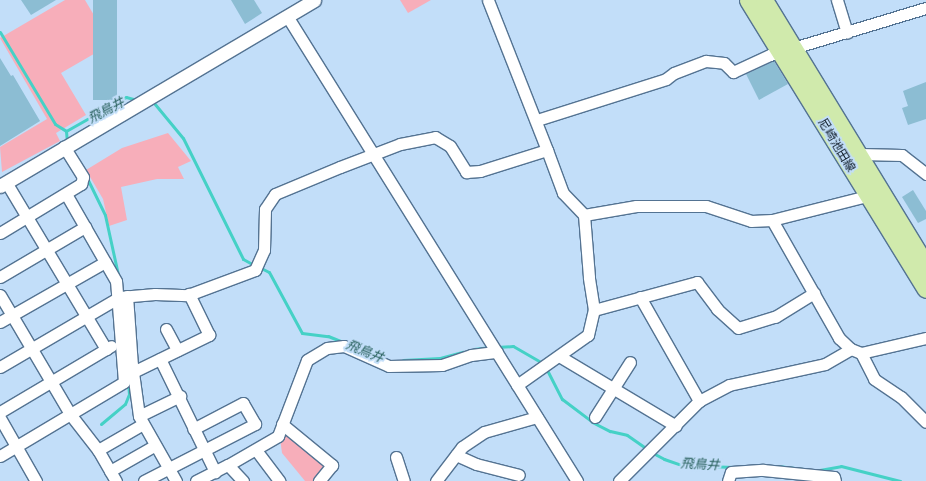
<!DOCTYPE html>
<meta charset="utf-8">
<style>
body{margin:0}
#map{position:relative;width:926px;height:481px;overflow:hidden;background:#c2def9;font-family:Manrope,"Noto Sans JP",sans-serif}
div>[style]{position:absolute}
.green>*{inset:0;background:#f7aeba}
.stream>*{height:3px;margin:-1.5px;padding:0 1.5px;transform-origin:1.5px;border-radius:1.5px;background:#45d1c6}
.building>*{inset:0;background:#8cbdd3;transform-origin:0 0}
.roads{filter:drop-shadow(1px 0 #547392) drop-shadow(-1px 0 #547392) drop-shadow(0 1px #547392) drop-shadow(0 -1px #547392)}
.minor>*{height:11px;margin:-5.5px;padding:0 5.5px;transform-origin:5.5px;border-radius:5.5px;background:#fff}
.tertiary>*{height:13px;margin:-6.5px;padding:0 6.5px;transform-origin:6.5px;border-radius:6.5px;background:#fff}
.primary>*{height:17px;margin:-8.5px;padding:0 8.5px;transform-origin:8.5px;border-radius:8.5px;background:#d0eaac}
span{translate:-50% -50%;white-space:nowrap;text-align:center;line-height:1.15;-webkit-text-stroke:4px #c2def9;paint-order:stroke}
.street-label{font-size:12px;color:#0e1a26}
.water-label{font-size:13px;color:#245d58;font-style:italic}
</style>
<div id="map">
<div class="green">
<i style="clip-path:polygon(65px 0,85px 0,111px 44px,61px 73px,86px 115px,56px 133px,60px 141px,2px 172px,0 147px,47px 119px,0 38px)"></i>
<i style="clip-path:polygon(400px 0,431px 0,408px 13px)"></i>
<i style="clip-path:polygon(168px 133px,191px 161px,178px 167px,184px 179px,157px 179px,121px 187px,127px 220px,109px 226px,103px 199px,86px 170px,122px 148px)"></i>
<i style="clip-path:polygon(285px 431px,331px 470px,321px 481px,305px 481px,282px 453px,280px 438px)"></i>
</div>
<div class="stream">
<i style="left:0;top:32px;width:107px;rotate:59.1deg"></i>
<i style="left:55px;top:124px;width:13px;rotate:32deg"></i>
<i style="left:66px;top:131px;width:69px;rotate:-29.5deg"></i>
<i style="left:126px;top:97px;width:11px;rotate:15deg"></i>
<i style="left:150px;top:102px;width:4px;rotate:14deg"></i>
<i style="left:154px;top:103px;width:45px;rotate:50.4deg"></i>
<i style="left:183px;top:138px;width:135px;rotate:63.6deg"></i>
<i style="left:243px;top:259px;width:13px;rotate:29deg"></i>
<i style="left:66px;top:131px;width:11px;rotate:85deg"></i>
<i style="left:86px;top:176px;width:43px;rotate:64deg"></i>
<i style="left:105px;top:215px;width:66px;rotate:77.7deg"></i>
<i style="left:259px;top:267px;width:11px;rotate:27deg"></i>
<i style="left:269px;top:272px;width:69px;rotate:61.6deg"></i>
<i style="left:302px;top:333px;width:26px;rotate:7deg"></i>
<i style="left:328px;top:336px;width:16px;rotate:22deg"></i>
<i style="left:496px;top:347px;width:17px;rotate:-3deg"></i>
<i style="left:513px;top:346px;width:34px;rotate:30deg"></i>
<i style="left:474px;top:349px;width:16px;rotate:-7deg"></i>
<i style="left:403px;top:360px;width:37px;rotate:-3deg"></i>
<i style="left:440px;top:358px;width:24px;rotate:-15deg"></i>
<i style="left:546px;top:368px;width:35px;rotate:63deg"></i>
<i style="left:562px;top:399px;width:38px;rotate:37deg"></i>
<i style="left:592px;top:422px;width:20px;rotate:27deg"></i>
<i style="left:610px;top:431px;width:17px;rotate:13deg"></i>
<i style="left:627px;top:435px;width:24px;rotate:35deg"></i>
<i style="left:101px;top:424px;width:31px;rotate:-40deg"></i>
<i style="left:125px;top:404px;width:11px;rotate:-68deg"></i>
<i style="left:129px;top:394px;width:12px;rotate:-95deg"></i>
<i style="left:651px;top:452px;width:15px;rotate:28deg"></i>
<i style="left:664px;top:459px;width:18px;rotate:19deg"></i>
<i style="left:681px;top:465px;width:52px;rotate:2.2deg"></i>
<i style="left:778px;top:466px;width:25px;rotate:7deg"></i>
<i style="left:814px;top:471px;width:27px;rotate:-10deg"></i>
<i style="left:841px;top:466px;width:61px;rotate:14.3deg"></i>
</div>
<div class="building">
<i style="clip-path:polygon(21px 0,56px 0,31px 15px)"></i>
<i style="left:93px;top:0;width:24px;height:100px"></i>
<i style="clip-path:polygon(231px 0,254px 0,262px 13px,245px 24px)"></i>
<i style="clip-path:polygon(0 58px,11px 76px,13px 75px,40px 121px,0 146px)"></i>
<i style="clip-path:polygon(774px 61px,788px 84px,759px 100px,746px 74px)"></i>
<i style="clip-path:polygon(926px 82px,926px 119px,908px 125px,902px 108px,908px 106px,903px 91px)"></i>
<i style="clip-path:polygon(913px 190px,926px 211px,926px 219px,918px 223px,902px 197px)"></i>
</div>
<div class="roads">
<div class="minor">
<i style="left:837px;top:0;width:34px;rotate:73deg"></i>
<i style="left:287px;top:16px;width:548px;rotate:58.05deg"></i>
<i style="left:537px;top:120px;width:135px;rotate:-17.6deg"></i>
<i style="left:666px;top:79px;width:10px;rotate:-37deg"></i>
<i style="left:674px;top:73px;width:34px;rotate:-21deg"></i>
<i style="left:706px;top:61px;width:18px;rotate:6deg"></i>
<i style="left:724px;top:63px;width:13px;rotate:45deg"></i>
<i style="left:733px;top:72px;width:41px;rotate:-24.7deg"></i>
<i style="left:770px;top:55px;width:163px;rotate:-16.8deg"></i>
<i style="left:547px;top:150px;width:46px;rotate:69.6deg"></i>
<i style="left:563px;top:193px;width:30px;rotate:46deg"></i>
<i style="left:584px;top:215px;width:53px;rotate:-9.8deg"></i>
<i style="left:636px;top:206px;width:70px"></i>
<i style="left:706px;top:206px;width:47px;rotate:18.4deg"></i>
<i style="left:751px;top:221px;width:21px;rotate:-3deg"></i>
<i style="left:772px;top:220px;width:98px;rotate:-14.2deg"></i>
<i style="left:860px;top:154px;width:42px;rotate:1.4deg"></i>
<i style="left:902px;top:155px;width:31px;rotate:38deg"></i>
<i style="left:6px;top:182px;width:195px;rotate:59.1deg"></i>
<i style="left:772px;top:220px;width:136px;rotate:60.4deg"></i>
<i style="left:839px;top:338px;width:16px;rotate:43deg"></i>
<i style="left:0;top:233px;width:95px;rotate:-31.2deg"></i>
<i style="left:81px;top:184px;width:7px;rotate:-74deg"></i>
<i style="left:83px;top:177px;width:36px;rotate:-122deg"></i>
<i style="left:0;top:277px;width:99px;rotate:-30.5deg"></i>
<i style="left:0;top:295px;width:138px;rotate:59.5deg"></i>
<i style="left:70px;top:414px;width:46px;rotate:52.1deg"></i>
<i style="left:98px;top:450px;width:36px;rotate:60deg"></i>
<i style="left:127px;top:296px;width:69px;rotate:85.9deg"></i>
<i style="left:132px;top:365px;width:51px;rotate:82.2deg"></i>
<i style="left:139px;top:416px;width:75px;rotate:60.4deg"></i>
<i style="left:640px;top:297px;width:120px;rotate:60.4deg"></i>
<i style="left:594px;top:310px;width:107px;rotate:-15.2deg"></i>
<i style="left:697px;top:282px;width:34px;rotate:53deg"></i>
<i style="left:717px;top:309px;width:28px;rotate:42deg"></i>
<i style="left:738px;top:328px;width:39px;rotate:-17deg"></i>
<i style="left:775px;top:317px;width:46px;rotate:-31.6deg"></i>
<i style="left:0;top:322px;width:121px;rotate:-29.7deg"></i>
<i style="left:166px;top:329px;width:24px;rotate:62deg"></i>
<i style="left:861px;top:353px;width:29px;rotate:63deg"></i>
<i style="left:874px;top:379px;width:32px;rotate:34deg"></i>
<i style="left:901px;top:397px;width:35px;rotate:45deg"></i>
<i style="left:559px;top:356px;width:136px;rotate:30.9deg"></i>
<i style="left:160px;top:359px;width:126px;rotate:64deg"></i>
<i style="left:0;top:367px;width:139px;rotate:-30.3deg"></i>
<i style="left:120px;top:297px;width:35px;rotate:-5deg"></i>
<i style="left:155px;top:294px;width:33px;rotate:2deg"></i>
<i style="left:188px;top:295px;width:72px;rotate:-20.5deg"></i>
<i style="left:255px;top:270px;width:22px;rotate:-66deg"></i>
<i style="left:264px;top:250px;width:41px;rotate:-88.6deg"></i>
<i style="left:265px;top:209px;width:18px;rotate:-56deg"></i>
<i style="left:275px;top:194px;width:70px;rotate:-22.6deg"></i>
<i style="left:340px;top:167px;width:64px;rotate:-21deg"></i>
<i style="left:400px;top:144px;width:36px;rotate:-11deg"></i>
<i style="left:435px;top:137px;width:17px;rotate:31deg"></i>
<i style="left:450px;top:146px;width:31px;rotate:58deg"></i>
<i style="left:466px;top:172px;width:14px;rotate:-4deg"></i>
<i style="left:480px;top:171px;width:70px;rotate:-17.4deg"></i>
<i style="left:547px;top:150px;width:161px;rotate:-111.5deg"></i>
<i style="left:133px;top:372px;width:85px;rotate:-26deg"></i>
<i style="left:209px;top:335px;width:46px;rotate:-116deg"></i>
<i style="left:517px;top:385px;width:87px;rotate:-35.2deg"></i>
<i style="left:588px;top:335px;width:26px;rotate:-77deg"></i>
<i style="left:594px;top:310px;width:33px;rotate:-99deg"></i>
<i style="left:589px;top:277px;width:62px;rotate:-94.6deg"></i>
<i style="left:0;top:412px;width:129px;rotate:-30.7deg"></i>
<i style="left:139px;top:416px;width:46px;rotate:-26deg"></i>
<i style="left:595px;top:417px;width:65px;rotate:-57.5deg"></i>
<i style="left:0;top:418px;width:73px;rotate:60.3deg"></i>
<i style="left:282px;top:424px;width:65px;rotate:39.4deg"></i>
<i style="left:332px;top:465px;width:21px;rotate:129deg"></i>
<i style="left:98px;top:450px;width:52px;rotate:-30deg"></i>
<i style="left:256px;top:450px;width:39px;rotate:53deg"></i>
<i style="left:456px;top:455px;width:22px;rotate:24deg"></i>
<i style="left:476px;top:464px;width:44px;rotate:14.3deg"></i>
<i style="left:0;top:456px;width:144px;rotate:-30.8deg"></i>
<i style="left:124px;top:382px;width:101px;rotate:-94.5deg"></i>
<i style="left:116px;top:281px;width:100px;rotate:-119.9deg"></i>
<i style="left:396px;top:457px;width:25px;rotate:72deg"></i>
<i style="left:228px;top:465px;width:58px;rotate:-30.1deg"></i>
<i style="left:278px;top:436px;width:81px;rotate:-69.1deg"></i>
<i style="left:307px;top:360px;width:23px;rotate:-31deg"></i>
<i style="left:327px;top:348px;width:17px;rotate:-7deg"></i>
<i style="left:344px;top:346px;width:49px;rotate:24deg"></i>
<i style="left:389px;top:366px;width:53px;rotate:-1.1deg"></i>
<i style="left:442px;top:365px;width:31px;rotate:-19deg"></i>
<i style="left:471px;top:355px;width:26px;rotate:-7deg"></i>
<i style="left:110px;top:471px;width:51px;rotate:-29.6deg"></i>
<i style="left:144px;top:481px;width:125px;rotate:-27.2deg"></i>
<i style="left:255px;top:424px;width:24px;rotate:-120deg"></i>
<i style="left:243px;top:403px;width:56px;rotate:152.5deg"></i>
<i style="left:196px;top:481px;width:36px;rotate:-27deg"></i>
<i style="left:228px;top:465px;width:22px;rotate:47deg"></i>
<i style="left:436px;top:481px;width:43px;rotate:-52.6deg"></i>
<i style="left:462px;top:447px;width:27px;rotate:-34deg"></i>
<i style="left:484px;top:432px;width:55px;rotate:-15.8deg"></i>
<i style="left:619px;top:481px;width:113px;rotate:-45deg"></i>
<i style="left:699px;top:401px;width:34px;rotate:-28deg"></i>
<i style="left:729px;top:385px;width:98px;rotate:-12.3deg"></i>
<i style="left:825px;top:364px;width:30px;rotate:-30deg"></i>
<i style="left:851px;top:349px;width:11px;rotate:22deg"></i>
<i style="left:861px;top:353px;width:67px;rotate:-13deg"></i>
<i style="left:728px;top:481px;width:9px;rotate:-72deg"></i>
<i style="left:731px;top:472px;width:32px;rotate:-4deg"></i>
<i style="left:763px;top:470px;width:71px;rotate:5.6deg"></i>
<i style="left:834px;top:477px;width:4px;rotate:76deg"></i>
</div>
<div class="tertiary">
<i style="left:0;top:186px;width:365px;rotate:-30.6deg"></i>
</div>
<div class="primary">
<i style="left:748px;top:0;width:339px;rotate:58.4deg"></i>
<i style="left:764px;top:0;width:311px;rotate:58.6deg"></i>
</div>
</div>
<div class="street-label">
<span style="left:837px;top:145px;rotate:59deg">尼崎池田線</span>
</div>
<div class="water-label">
<span style="left:106px;top:110px;rotate:-28deg">飛鳥井</span>
<span style="left:365px;top:351px;rotate:22deg">飛鳥井</span>
<span style="left:700px;top:464px;rotate:3deg">飛鳥井</span>
</div>
</div>
